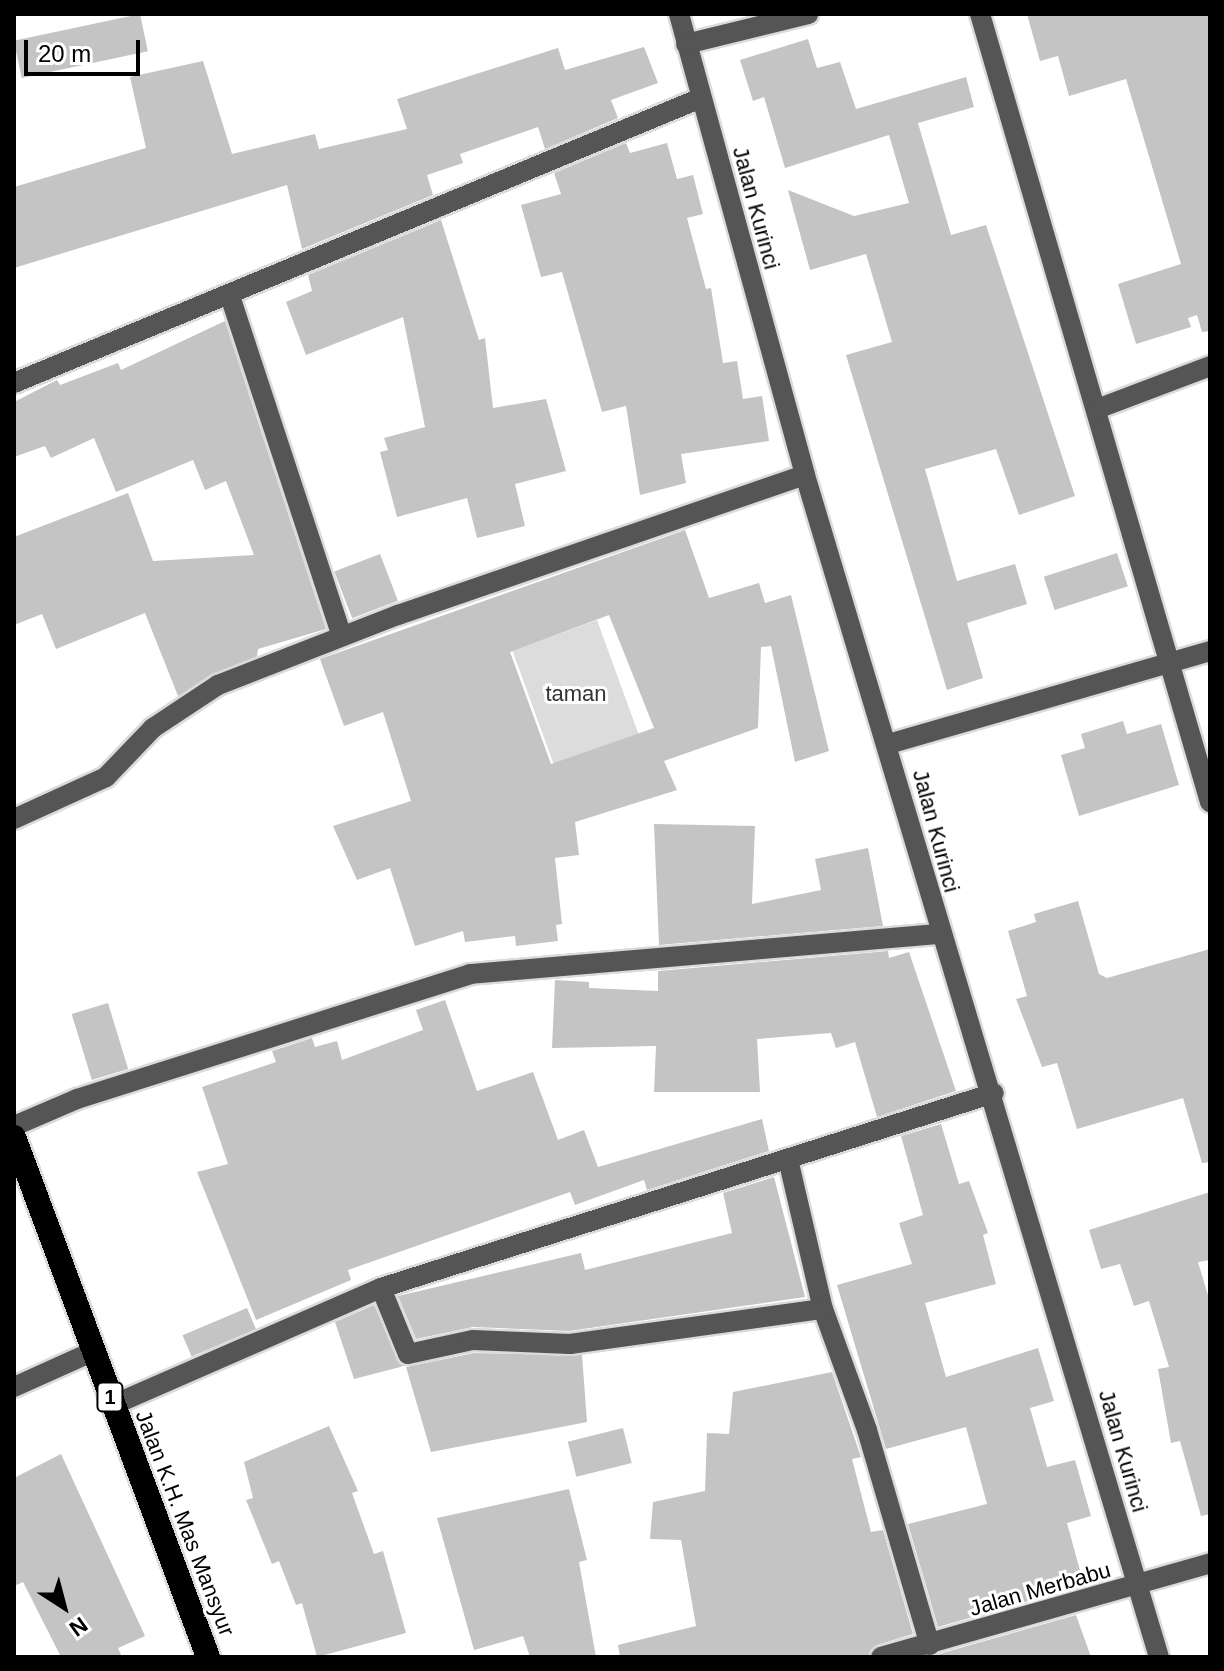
<!DOCTYPE html>
<style>
body{margin:0}
#map{position:relative;width:1224px;height:1671px;overflow:hidden;background:#fff;font-family:Helvetica,sans-serif}
div>[style]{position:absolute}
.green>*{inset:0;background:#dcdcdc;transform-origin:0 0}
.building>*{inset:0;background:#c4c4c4;transform-origin:0 0}
.roads{filter:drop-shadow(2px 0 #dbdbdb) drop-shadow(-2px 0 #dbdbdb) drop-shadow(0 2px #dbdbdb) drop-shadow(0 -2px #dbdbdb)}
.minor>*{height:20px;margin:-10px;padding:0 10px;transform-origin:10px;border-radius:10px;background:#555}
.highway>*{height:24px;margin:-12px;padding:0 12px;transform-origin:12px;border-radius:12px;background:#000}
span{translate:-50% -50%;white-space:nowrap;text-align:center;line-height:1.15;-webkit-text-stroke:6px #fff;paint-order:stroke}
.shield-label span{padding:2px 6px;background:#fff;border:2px solid;border-radius:6px;-webkit-text-stroke-width:0}
.shield-label{font-size:20px;color:#000;font-weight:700}
.street-label{font-size:22px;color:#000}
.park-label{font-size:22px;color:#333}
.frame{position:absolute;inset:0;border:16px solid #000;pointer-events:none}
.north{position:absolute;left:24px;top:1567px;width:80px;height:80px;-webkit-text-stroke:6px #fff;paint-order:stroke;rotate:144deg;font-size:22px;font-weight:700;line-height:32px;text-align:center;color:#000}
.north::after{content:'';display:block;margin:auto;width:28px;height:36px;background:#000;clip-path:polygon(50% 0,100% 100%,50% 72%,0 100%)}
.scale{position:absolute;left:24px;top:40px;width:116px;height:36px;box-sizing:border-box;border:4px solid #000;border-top:0;padding-left:10px;font-size:24px;line-height:28px;white-space:nowrap;color:#000;-webkit-text-stroke:6px #fff;paint-order:stroke}
</style>
<div id="map">
<div class="green">
<i style="left:597px;top:620px;width:121px;height:90px;rotate:70deg"></i>
</div>
<div class="building">
<i style="left:140px;top:14px;width:38px;height:129px;rotate:78deg"></i>
<i style="clip-path:polygon(1027px 14px,1210px 14px,1210px 331px,1202px 332px,1197px 315px,1188px 318px,1191px 327px,1136px 344px,1118px 284px,1181px 264px,1126px 79px,1069px 96px,1058px 56px,1040px 61px)"></i>
<i style="clip-path:polygon(808px 39px,817px 68px,840px 62px,856px 109px,966px 77px,974px 107px,918px 123px,951px 235px,986px 225px,1075px 496px,1019px 515px,996px 449px,925px 469px,957px 581px,1015px 564px,1027px 604px,967px 623px,983px 678px,947px 690px,846px 355px,892px 342px,866px 254px,810px 270px,788px 190px,854px 216px,909px 203px,889px 135px,785px 168px,764px 97px,753px 101px,740px 60px)"></i>
<i style="clip-path:polygon(644px 47px,658px 83px,611px 100px,618px 118px,545px 149px,538px 127px,460px 154px,463px 163px,427px 175px,433px 195px,302px 249px,287px 185px,14px 268px,14px 187px,146px 148px,130px 77px,203px 61px,232px 154px,315px 134px,319px 149px,407px 129px,397px 99px,558px 48px,565px 70px)"></i>
<i style="clip-path:polygon(626px 143px,630px 153px,667px 143px,677px 179px,693px 175px,703px 214px,687px 218px,706px 289px,711px 288px,723px 363px,737px 361px,743px 399px,762px 396px,769px 441px,681px 454px,686px 483px,640px 495px,626px 406px,602px 412px,562px 272px,541px 277px,521px 205px,561px 194px,554px 173px)"></i>
<i style="clip-path:polygon(441px 220px,479px 340px,485px 338px,493px 408px,546px 399px,566px 471px,515px 484px,525px 526px,477px 538px,467px 498px,397px 517px,380px 452px,388px 450px,384px 438px,425px 427px,403px 317px,306px 355px,286px 302px,312px 291px,308px 275px)"></i>
<i style="clip-path:polygon(225px 321px,326px 629px,258px 649px,257px 656px,178px 696px,145px 613px,56px 649px,42px 614px,14px 625px,14px 537px,128px 493px,153px 561px,254px 555px,226px 481px,205px 490px,193px 460px,116px 492px,94px 438px,51px 458px,45px 446px,14px 457px,14px 402px,57px 380px,60px 385px,118px 363px,121px 370px)"></i>
<i style="clip-path:polygon(evenodd,685px 530px,709px 598px,759px 583px,765px 603px,791px 595px,829px 751px,795px 762px,771px 646px,761px 647px,758px 728px,664px 761px,677px 790px,575px 822px,579px 855px,555px 858px,562px 924px,556px 925px,558px 941px,516px 946px,515px 936px,465px 942px,463px 931px,415px 946px,390px 868px,357px 880px,333px 826px,411px 801px,383px 712px,344px 726px,320px 659px,685px 530px,609px 615px,654px 728px,551px 764px,510px 652px,609px 615px)"></i>
<i style="left:1117px;top:553px;width:35px;height:77px;rotate:72deg"></i>
<i style="left:380px;top:554px;width:50px;height:49px;rotate:69deg"></i>
<i style="clip-path:polygon(1123px 721px,1127px 734px,1161px 724px,1179px 785px,1079px 816px,1061px 755px,1085px 748px,1081px 734px)"></i>
<i style="clip-path:polygon(654px 824px,755px 826px,752px 904px,821px 890px,815px 859px,868px 848px,883px 926px,659px 945px)"></i>
<i style="clip-path:polygon(1078px 901px,1099px 974px,1107px 978px,1210px 949px,1210px 1162px,1202px 1163px,1183px 1098px,1077px 1129px,1057px 1063px,1042px 1067px,1016px 999px,1027px 996px,1008px 931px,1036px 922px,1034px 914px)"></i>
<i style="clip-path:polygon(888px 951px,889px 958px,909px 952px,956px 1091px,877px 1117px,855px 1042px,836px 1048px,831px 1033px,757px 1039px,760px 1092px,654px 1092px,656px 1046px,552px 1048px,555px 980px,589px 982px,589px 988px,658px 991px,658px 971px)"></i>
<i style="clip-path:polygon(445px 1000px,477px 1091px,533px 1072px,558px 1140px,584px 1130px,598px 1167px,762px 1119px,769px 1151px,647px 1190px,644px 1180px,575px 1205px,570px 1192px,348px 1270px,351px 1280px,256px 1320px,197px 1172px,228px 1164px,202px 1087px,276px 1062px,272px 1051px,312px 1038px,315px 1047px,337px 1041px,342px 1060px,423px 1030px,416px 1010px)"></i>
<i style="left:108px;top:1003px;width:69px;height:38px;rotate:73deg"></i>
<i style="clip-path:polygon(941px 1124px,959px 1184px,969px 1181px,988px 1233px,983px 1235px,996px 1284px,925px 1303px,946px 1377px,1038px 1348px,1054px 1401px,1030px 1408px,1047px 1467px,1075px 1460px,1091px 1516px,1067px 1523px,1084px 1585px,938px 1627px,908px 1524px,987px 1504px,966px 1427px,886px 1449px,837px 1285px,912px 1264px,899px 1223px,923px 1215px,901px 1136px)"></i>
<i style="clip-path:polygon(774px 1177px,805px 1297px,569px 1331px,473px 1327px,416px 1339px,398px 1296px,581px 1253px,585px 1270px,732px 1233px,723px 1193px)"></i>
<i style="clip-path:polygon(1210px 1192px,1210px 1260px,1198px 1262px,1210px 1302px,1210px 1514px,1201px 1516px,1180px 1441px,1171px 1443px,1158px 1369px,1169px 1367px,1149px 1301px,1134px 1306px,1120px 1264px,1101px 1269px,1089px 1230px)"></i>
<i style="clip-path:polygon(374px 1305px,404px 1366px,354px 1379px,335px 1322px)"></i>
<i style="left:247px;top:1308px;width:23px;height:70px;rotate:67deg"></i>
<i style="clip-path:polygon(474px 1353px,582px 1355px,587px 1422px,431px 1452px,406px 1367px)"></i>
<i style="clip-path:polygon(832px 1372px,861px 1457px,852px 1459px,871px 1532px,883px 1530px,913px 1634px,877px 1645px,868px 1657px,620px 1657px,618px 1645px,696px 1626px,681px 1540px,650px 1539px,653px 1502px,705px 1491px,707px 1433px,729px 1434px,733px 1392px)"></i>
<i style="clip-path:polygon(329px 1426px,358px 1491px,352px 1493px,374px 1554px,383px 1551px,406px 1633px,317px 1657px,302px 1603px,296px 1605px,279px 1561px,272px 1564px,246px 1500px,253px 1498px,244px 1462px)"></i>
<i style="left:623px;top:1428px;width:36px;height:57px;rotate:76deg"></i>
<i style="clip-path:polygon(61px 1454px,145px 1636px,118px 1648px,122px 1657px,61px 1657px,23px 1582px,14px 1586px,14px 1478px)"></i>
<i style="clip-path:polygon(569px 1489px,587px 1560px,579px 1562px,596px 1657px,530px 1657px,523px 1636px,474px 1650px,437px 1518px)"></i>
<i style="clip-path:polygon(1076px 1615px,1091px 1657px,935px 1657px,939px 1654px)"></i>
</div>
<div class="roads">
<div class="minor">
<i style="left:679px;top:14px;width:478px;rotate:74.7deg"></i>
<i style="left:805px;top:475px;width:1234px;rotate:73.33deg"></i>
<i style="left:980px;top:14px;width:821px;rotate:73.73deg"></i>
<i style="left:686px;top:44px;width:126px;rotate:-13.8deg"></i>
<i style="left:230px;top:296px;width:358px;rotate:71.8deg"></i>
<i style="left:14px;top:383px;width:744px;rotate:-22.53deg"></i>
<i style="left:1097px;top:409px;width:121px;rotate:-20.8deg"></i>
<i style="left:888px;top:744px;width:335px;rotate:-16.1deg"></i>
<i style="left:14px;top:819px;width:101px;rotate:-24.5deg"></i>
<i style="left:106px;top:777px;width:68px;rotate:-46.2deg"></i>
<i style="left:153px;top:728px;width:78px;rotate:-33.5deg"></i>
<i style="left:218px;top:685px;width:193px;rotate:-21.3deg"></i>
<i style="left:398px;top:615px;width:430px;rotate:-19deg"></i>
<i style="left:14px;top:1126px;width:69px;rotate:-23.2deg"></i>
<i style="left:77px;top:1099px;width:412px;rotate:-17.6deg"></i>
<i style="left:470px;top:974px;width:471px;rotate:-4.9deg"></i>
<i style="left:788px;top:1159px;width:154px;rotate:76.9deg"></i>
<i style="left:823px;top:1309px;width:129px;rotate:70deg"></i>
<i style="left:867px;top:1430px;width:224px;rotate:73.7deg"></i>
<i style="left:381px;top:1288px;width:71px;rotate:67.8deg"></i>
<i style="left:408px;top:1354px;width:66px;rotate:-12.2deg"></i>
<i style="left:473px;top:1340px;width:97px;rotate:2.4deg"></i>
<i style="left:570px;top:1344px;width:255px;rotate:-7.9deg"></i>
<i style="left:14px;top:1387px;width:88px;rotate:-24.2deg"></i>
<i style="left:113px;top:1405px;width:292px;rotate:-23.6deg"></i>
<i style="left:381px;top:1288px;width:643px;rotate:-17.65deg"></i>
<i style="left:881px;top:1657px;width:342px;rotate:-15.9deg"></i>
</div>
<div class="highway">
<i style="left:14px;top:1137px;width:555px;rotate:69.54deg"></i>
</div>
</div>
<div class="shield-label">
<span style="left:110px;top:1397px">1</span>
</div>
<div class="street-label">
<span style="left:756px;top:208px;rotate:75deg">Jalan Kurinci</span>
<span style="left:936px;top:831px;rotate:75deg">Jalan Kurinci</span>
<span style="left:1123px;top:1451px;rotate:74deg">Jalan Kurinci</span>
<span style="left:185px;top:1523px;rotate:69deg">Jalan K.H. Mas Mansyur</span>
<span style="left:1040px;top:1589px;rotate:-16deg">Jalan Merbabu</span>
</div>
<div class="park-label">
<span style="left:576px;top:694px">taman</span>
</div>
<div class="frame"></div>
<div class="north">N</div>
<div class="scale">20 m</div>
</div>
